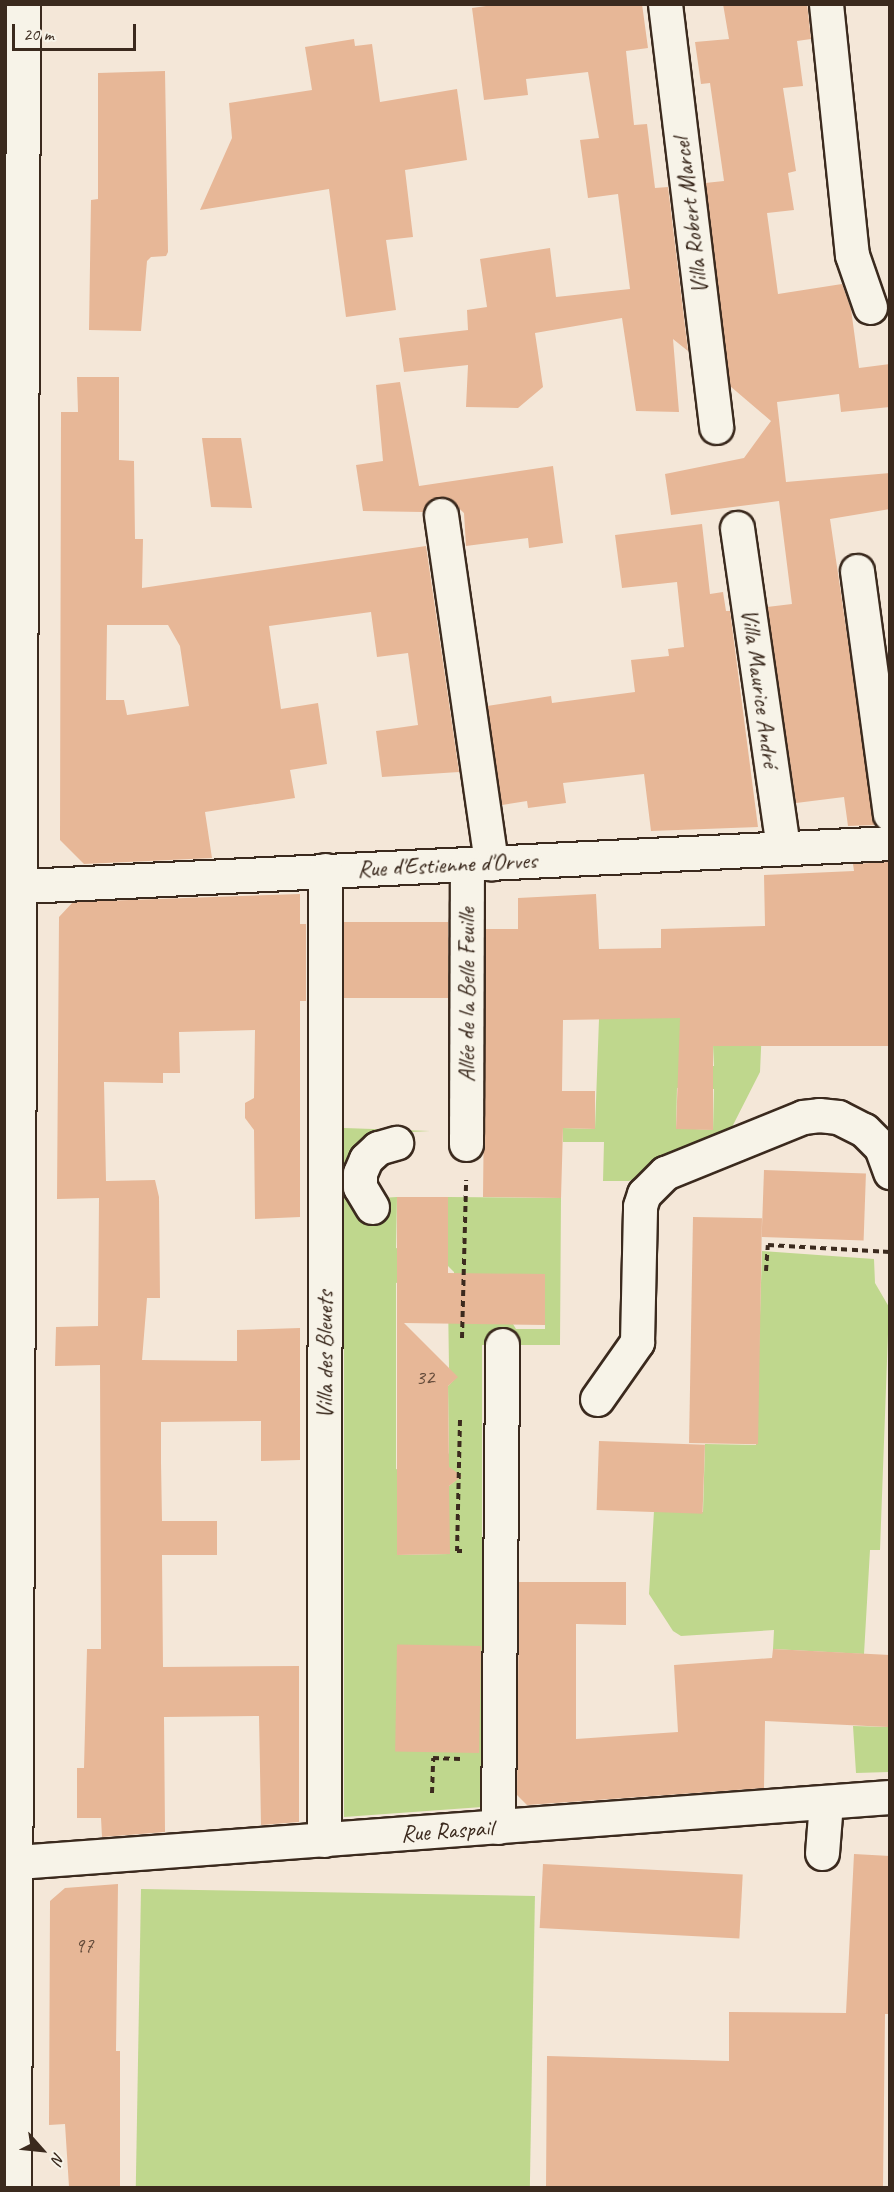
<!DOCTYPE html>
<meta charset="utf-8">
<style>
body{margin:0}
#map{position:relative;width:894px;height:2192px;overflow:hidden;background:#f4e7d8;font-family:Caveat,sans-serif}
div>[style]{position:absolute}
.green>*{inset:0;background:#bfd78d;transform-origin:0 0}
.building>*{inset:0;background:#e7b797;transform-origin:0 0}
.path>*{height:4px;margin-top:-2px;transform-origin:0;background:repeating-linear-gradient(90deg,#3b2a1e 0 6px,transparent 0 10.5px)}
.roads{filter:drop-shadow(2px 0 #3b2a1e) drop-shadow(-2px 0 #3b2a1e) drop-shadow(0 2px #3b2a1e) drop-shadow(0 -2px #3b2a1e)}
.minor>*{height:33px;margin:-16.5px;padding:0 16.5px;transform-origin:16.5px;border-radius:16.5px;background:#f7f3e8}
span{translate:-50% -50%;white-space:nowrap;text-align:center;line-height:1.15;-webkit-text-stroke:6px #f7f3e8;paint-order:stroke}
.number-label{font-size:21px;color:#664d3c}
.number-label span{-webkit-text-stroke-width:0}
.street-label{font-size:24px;color:#3b2a1e}
.frame{position:absolute;inset:0;border:6px solid #3b2a1e;pointer-events:none}
.north{position:absolute;left:12px;top:2120px;width:60px;height:60px;-webkit-text-stroke:4px #f7f3e8;paint-order:stroke;rotate:117deg;font-size:16px;font-weight:700;line-height:24px;text-align:center;color:#3b2a1e}
.north::after{content:'';display:block;margin:auto;width:21px;height:27px;background:#3b2a1e;clip-path:polygon(50% 0,100% 100%,50% 72%,0 100%)}
.scale{position:absolute;left:12px;top:24px;width:124px;height:27px;box-sizing:border-box;border:3px solid #3b2a1e;border-top:0;padding-left:8px;font-size:18px;line-height:21px;white-space:nowrap;color:#3b2a1e;-webkit-text-stroke:4px #f7f3e8;paint-order:stroke}
</style>
<div id="map">
<div class="green">
<i style="clip-path:polygon(evenodd,763px 1004px,760px 1072px,730px 1131px,629px 1181px,603px 1181px,604px 1142px,563px 1142px,563px 1128px,595px 1129px,599px 1019px,763px 1004px,713px 1045px,714px 1066px,680px 1066px,713px 1045px,763px 1004px,677px 1088px,714px 1089px,713px 1130px,676px 1128px,677px 1088px)"></i>
<i style="clip-path:polygon(evenodd,344px 1128px,430px 1131px,393px 1133px,364px 1143px,381px 1198px,397px 1197px,396px 1248px,400px 1249px,400px 1282px,396px 1283px,396px 1469px,400px 1470px,397px 1555px,449px 1554px,449px 1486px,455px 1481px,436px 1467px,449px 1453px,448px 1386px,454px 1380px,449px 1368px,448px 1299px,454px 1280px,454px 1272px,448px 1266px,448px 1197px,561px 1198px,560px 1345px,482px 1345px,482px 1807px,344px 1817px,344px 1128px,482px 1274px,545px 1274px,545px 1329px,516px 1329px,482px 1274px)"></i>
<i style="clip-path:polygon(762px 1251px,874px 1259px,875px 1283px,889px 1307px,880px 1550px,870px 1550px,864px 1654px,773px 1649px,774px 1630px,681px 1636px,673px 1631px,649px 1594px,654px 1511px,703px 1512px,705px 1444px,756px 1445px)"></i>
<i style="clip-path:polygon(889px 1696px,889px 1772px,856px 1773px,853px 1726px,888px 1727px)"></i>
<i style="left:141px;top:1889px;width:394px;height:298px;rotate:1deg"></i>
</div>
<div class="building">
<i style="clip-path:polygon(500px 4px,642px 4px,648px 48px,626px 51px,634px 125px,647px 124px,655px 188px,668px 187px,688px 351px,673px 339px,679px 412px,636px 411px,622px 318px,535px 333px,543px 387px,518px 408px,466px 407px,468px 365px,404px 372px,399px 338px,468px 330px,467px 310px,487px 307px,480px 259px,550px 248px,556px 297px,630px 289px,618px 194px,588px 198px,580px 140px,599px 138px,588px 72px,526px 79px,528px 95px,484px 100px,472px 8px)"></i>
<i style="clip-path:polygon(723px 4px,807px 4px,811px 39px,797px 41px,803px 86px,783px 88px,796px 171px,788px 173px,794px 210px,767px 213px,778px 294px,842px 284px,851px 309px,859px 368px,890px 364px,890px 407px,841px 412px,839px 394px,777px 402px,786px 482px,890px 473px,890px 509px,830px 519px,875px 825px,848px 826px,844px 797px,796px 803px,767px 607px,792px 604px,779px 501px,671px 515px,665px 474px,744px 458px,771px 421px,730px 386px,705px 183px,724px 181px,710px 83px,701px 84px,695px 42px,729px 39px)"></i>
<i style="clip-path:polygon(354px 39px,355px 46px,372px 44px,380px 102px,457px 89px,467px 160px,405px 170px,413px 237px,386px 240px,396px 310px,346px 317px,329px 189px,200px 210px,232px 138px,229px 103px,312px 90px,305px 47px)"></i>
<i style="clip-path:polygon(165px 71px,168px 252px,166px 256px,151px 257px,147px 261px,141px 331px,89px 330px,91px 200px,98px 199px,98px 73px)"></i>
<i style="clip-path:polygon(evenodd,77px 377px,119px 377px,119px 460px,134px 461px,135px 539px,143px 539px,142px 588px,426px 546px,459px 772px,382px 777px,376px 731px,418px 725px,408px 653px,377px 657px,371px 612px,269px 626px,281px 709px,318px 703px,327px 764px,290px 770px,295px 798px,205px 812px,212px 858px,84px 864px,60px 840px,61px 412px,78px 412px,77px 377px,107px 625px,168px 625px,180px 646px,189px 706px,127px 715px,124px 700px,106px 700px,107px 625px)"></i>
<i style="clip-path:polygon(400px 382px,419px 486px,553px 466px,563px 543px,529px 548px,528px 538px,466px 546px,464px 513px,447px 497px,430px 500px,423px 512px,363px 511px,356px 465px,383px 461px,376px 385px)"></i>
<i style="clip-path:polygon(202px 438px,241px 438px,252px 508px,211px 507px)"></i>
<i style="clip-path:polygon(702px 524px,710px 594px,723px 592px,726px 611px,730px 611px,758px 827px,651px 831px,644px 774px,563px 783px,566px 803px,528px 808px,527px 801px,502px 805px,487px 706px,551px 696px,552px 703px,635px 692px,631px 660px,669px 656px,668px 649px,684px 647px,677px 582px,622px 588px,615px 535px)"></i>
<i style="clip-path:polygon(889px 862px,890px 1046px,713px 1046px,713px 1130px,676px 1129px,680px 1018px,563px 1020px,562px 1091px,595px 1091px,595px 1129px,563px 1128px,561px 1198px,483px 1197px,486px 929px,518px 929px,518px 898px,596px 894px,599px 949px,661px 948px,661px 929px,765px 926px,764px 875px,854px 871px,853px 864px)"></i>
<i style="clip-path:polygon(300px 894px,300px 924px,306px 924px,306px 1001px,300px 1001px,300px 1217px,255px 1219px,254px 1130px,245px 1118px,245px 1103px,254px 1098px,255px 1030px,179px 1032px,180px 1073px,163px 1073px,163px 1083px,104px 1082px,106px 1181px,155px 1180px,159px 1197px,160px 1298px,147px 1298px,142px 1360px,237px 1361px,237px 1330px,300px 1328px,300px 1460px,261px 1461px,261px 1421px,161px 1422px,161px 1462px,162px 1521px,217px 1521px,217px 1555px,162px 1555px,163px 1667px,299px 1666px,299px 1822px,261px 1825px,259px 1716px,164px 1717px,165px 1832px,102px 1837px,101px 1818px,77px 1818px,77px 1768px,84px 1768px,87px 1649px,101px 1649px,100px 1365px,55px 1366px,56px 1327px,98px 1326px,99px 1198px,57px 1199px,59px 917px,73px 902px)"></i>
<i style="left:448px;top:922px;width:76px;height:104px;rotate:90deg"></i>
<i style="left:764px;top:1170px;width:102px;height:67px;rotate:2deg"></i>
<i style="clip-path:polygon(397px 1197px,448px 1197px,448px 1273px,545px 1274px,545px 1325px,404px 1323px,458px 1377px,448px 1386px,449px 1467px,462px 1476px,449px 1486px,450px 1554px,397px 1555px)"></i>
<i style="left:693px;top:1217px;width:69px;height:226px;rotate:1deg"></i>
<i style="left:599px;top:1441px;width:106px;height:69px;rotate:2deg"></i>
<i style="clip-path:polygon(519px 1582px,626px 1582px,626px 1625px,576px 1624px,576px 1739px,678px 1732px,674px 1665px,772px 1658px,773px 1649px,890px 1655px,888px 1727px,765px 1721px,764px 1788px,527px 1805px,517px 1795px)"></i>
<i style="left:481px;top:1646px;width:107px;height:84px;rotate:91deg"></i>
<i style="clip-path:polygon(854px 1854px,890px 1856px,890px 2014px,885px 2014px,883px 2187px,546px 2187px,547px 2056px,729px 2061px,729px 2012px,846px 2013px)"></i>
<i style="left:543px;top:1864px;width:200px;height:64px;rotate:3deg"></i>
<i style="clip-path:polygon(118px 1884px,116px 2051px,120px 2051px,120px 2187px,69px 2187px,65px 2124px,49px 2125px,50px 1901px,65px 1888px)"></i>
</div>
<div class="path">
<i style="left:766px;top:1271px;width:26px;rotate:-86deg"></i>
<i style="left:768px;top:1245px;width:122px;rotate:3.3deg"></i>
<i style="left:462px;top:1338px;width:158px;rotate:-88.5deg"></i>
<i style="left:460px;top:1420px;width:131px;rotate:91.3deg"></i>
<i style="left:457px;top:1551px;width:5px"></i>
<i style="left:432px;top:1793px;width:35px;rotate:-88deg"></i>
<i style="left:433px;top:1758px;width:27px;rotate:2deg"></i>
</div>
<div class="roads">
<div class="minor">
<i style="left:665px;top:4px;width:426px;rotate:83.1deg"></i>
<i style="left:826px;top:4px;width:252px;rotate:84.1deg"></i>
<i style="left:852px;top:255px;width:55px;rotate:70.9deg"></i>
<i style="left:441px;top:515px;width:352px;rotate:81.8deg"></i>
<i style="left:737px;top:528px;width:323px;rotate:81.8deg"></i>
<i style="left:857px;top:571px;width:245px;rotate:82.3deg"></i>
<i style="left:4px;top:887px;width:887px;rotate:-2.84deg"></i>
<i style="left:466px;top:1144px;width:280px;rotate:-89.8deg"></i>
<i style="left:372px;top:1207px;width:23px;rotate:-121deg"></i>
<i style="left:360px;top:1187px;width:14px;rotate:-90deg"></i>
<i style="left:360px;top:1173px;width:15px;rotate:-67deg"></i>
<i style="left:366px;top:1159px;width:16px;rotate:-43deg"></i>
<i style="left:378px;top:1148px;width:19px;rotate:-16deg"></i>
<i style="left:597px;top:1399px;width:70px;rotate:-54.9deg"></i>
<i style="left:637px;top:1342px;width:136px;rotate:-88.7deg"></i>
<i style="left:640px;top:1206px;width:13px;rotate:-72deg"></i>
<i style="left:644px;top:1194px;width:30px;rotate:-45deg"></i>
<i style="left:665px;top:1173px;width:149px;rotate:-22.1deg"></i>
<i style="left:803px;top:1117px;width:16px;rotate:-7deg"></i>
<i style="left:819px;top:1115px;width:19px;rotate:6deg"></i>
<i style="left:838px;top:1117px;width:29px;rotate:27deg"></i>
<i style="left:864px;top:1130px;width:24px;rotate:45deg"></i>
<i style="left:881px;top:1147px;width:27px;rotate:70deg"></i>
<i style="left:498px;top:1827px;width:482px;rotate:-89.5deg"></i>
<i style="left:324px;top:1840px;width:970px;rotate:-89.94deg"></i>
<i style="left:822px;top:1853px;width:51px;rotate:-85.5deg"></i>
<i style="left:4px;top:1863px;width:888px;rotate:-4.26deg"></i>
<i style="left:14px;top:2188px;width:2184px;rotate:-89.76deg"></i>
</div>
</div>
<div class="number-label">
<span style="left:425px;top:1377px">32</span>
<span style="left:84px;top:1945px">97</span>
</div>
<div class="street-label">
<span style="left:691px;top:216px;rotate:-97deg">Villa Robert Marcel</span>
<span style="left:760px;top:688px;rotate:82deg">Villa Maurice André</span>
<span style="left:447px;top:865px;rotate:-3deg">Rue d'Estienne d'Orves</span>
<span style="left:467px;top:995px;rotate:-90deg">Allée de la Belle Feuille</span>
<span style="left:325px;top:1355px;rotate:-90deg">Villa des Bleuets</span>
<span style="left:447px;top:1831px;rotate:-4deg">Rue Raspail</span>
</div>
<div class="frame"></div>
<div class="north">N</div>
<div class="scale">20 m</div>
</div>
